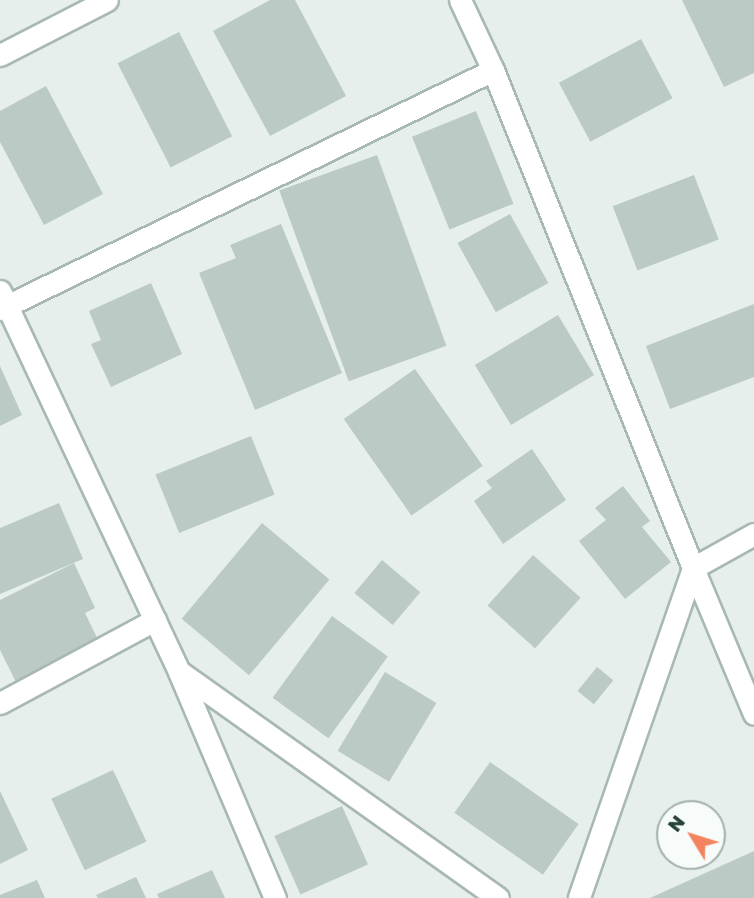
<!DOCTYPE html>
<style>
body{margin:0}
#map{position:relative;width:754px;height:898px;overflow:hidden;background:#e6efeb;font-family:"Golos Text",sans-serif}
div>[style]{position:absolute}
.building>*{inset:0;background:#bbcac4;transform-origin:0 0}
.roads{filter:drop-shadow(2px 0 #a8b8b2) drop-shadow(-2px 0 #a8b8b2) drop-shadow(0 2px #a8b8b2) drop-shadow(0 -2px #a8b8b2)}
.minor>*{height:21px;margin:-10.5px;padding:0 10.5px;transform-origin:10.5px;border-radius:10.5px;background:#fff}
span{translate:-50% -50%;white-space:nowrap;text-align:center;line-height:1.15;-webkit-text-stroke:5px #f7fbf9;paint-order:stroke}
.north{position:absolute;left:656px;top:800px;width:70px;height:70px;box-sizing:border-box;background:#f7fbf9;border:2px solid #a3b1ad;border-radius:50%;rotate:308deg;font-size:19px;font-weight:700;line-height:28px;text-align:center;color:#24423a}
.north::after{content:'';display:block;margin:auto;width:24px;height:32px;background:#f4845f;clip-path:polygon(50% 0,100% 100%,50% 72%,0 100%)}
</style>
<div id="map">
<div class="building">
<i style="clip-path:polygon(270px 0,295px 0,346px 96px,270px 136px,213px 31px)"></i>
<i style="clip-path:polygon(682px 0,754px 0,754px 73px,724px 87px)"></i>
<i style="left:179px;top:32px;width:117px;height:69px;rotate:63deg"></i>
<i style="left:641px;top:39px;width:67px;height:93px;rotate:62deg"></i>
<i style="clip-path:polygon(46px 86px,103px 194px,44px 225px,0 142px,0 111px)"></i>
<i style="left:476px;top:111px;width:100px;height:69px;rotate:68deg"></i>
<i style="left:377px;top:155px;width:203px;height:104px;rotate:70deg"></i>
<i style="left:694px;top:175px;width:69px;height:87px;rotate:69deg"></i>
<i style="left:510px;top:214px;width:79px;height:60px;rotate:61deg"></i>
<i style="clip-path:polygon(281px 224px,342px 373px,255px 410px,199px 273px,236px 258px,230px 245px)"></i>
<i style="clip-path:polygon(151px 283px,182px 354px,111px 387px,91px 344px,101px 340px,89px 311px)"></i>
<i style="clip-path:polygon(754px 304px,754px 377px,670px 409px,646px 346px)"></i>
<i style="left:558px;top:315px;width:70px;height:97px;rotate:59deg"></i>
<i style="clip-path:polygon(0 366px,22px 415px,0 426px)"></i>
<i style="left:415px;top:369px;width:118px;height:87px;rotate:55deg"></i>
<i style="left:251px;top:436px;width:63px;height:103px;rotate:68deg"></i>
<i style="clip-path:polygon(532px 449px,566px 500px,503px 544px,474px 501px,492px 488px,486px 481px)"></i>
<i style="clip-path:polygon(623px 486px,650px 521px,642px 527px,671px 562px,625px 599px,579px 541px,606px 520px,595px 508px)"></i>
<i style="clip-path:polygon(59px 503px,83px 559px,0 594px,0 528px)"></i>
<i style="left:262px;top:523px;width:88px;height:125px;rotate:40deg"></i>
<i style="left:533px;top:555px;width:64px;height:68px;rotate:42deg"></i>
<i style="left:382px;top:560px;width:50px;height:43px;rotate:40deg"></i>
<i style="clip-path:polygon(74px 563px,95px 608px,85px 613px,102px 648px,19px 688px,0 650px,0 600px)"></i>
<i style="left:332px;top:616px;width:69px;height:101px;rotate:36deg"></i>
<i style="left:597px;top:667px;width:21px;height:31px;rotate:39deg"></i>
<i style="left:385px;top:672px;width:60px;height:92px;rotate:31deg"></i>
<i style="left:490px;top:762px;width:108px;height:62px;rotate:35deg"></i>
<i style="left:113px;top:770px;width:79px;height:68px;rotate:65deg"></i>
<i style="clip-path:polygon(0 791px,28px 850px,0 864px)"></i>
<i style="left:342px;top:806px;width:64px;height:74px;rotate:66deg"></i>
<i style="clip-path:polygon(754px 851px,754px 898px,650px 898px)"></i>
<i style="clip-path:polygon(212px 870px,225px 898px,159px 898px,157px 894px)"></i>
<i style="clip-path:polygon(136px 877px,146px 898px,98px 898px,96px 895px)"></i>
<i style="clip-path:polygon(37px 880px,45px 898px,0 898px,0 895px)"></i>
</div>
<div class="roads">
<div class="minor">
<i style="left:460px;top:0;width:77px;rotate:64.8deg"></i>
<i style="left:0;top:55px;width:120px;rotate:-27.2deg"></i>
<i style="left:0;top:291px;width:421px;rotate:64.8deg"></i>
<i style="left:179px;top:672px;width:246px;rotate:67deg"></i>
<i style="left:0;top:309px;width:548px;rotate:-25.86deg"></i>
<i style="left:493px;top:70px;width:537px;rotate:68.12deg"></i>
<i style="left:693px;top:568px;width:349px;rotate:109.1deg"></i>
<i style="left:754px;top:534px;width:70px;rotate:150.9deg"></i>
<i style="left:693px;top:568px;width:158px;rotate:67.3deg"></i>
<i style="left:180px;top:672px;width:390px;rotate:35.4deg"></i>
<i style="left:0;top:703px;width:176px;rotate:-28.2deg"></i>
</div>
</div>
<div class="north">N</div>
</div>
